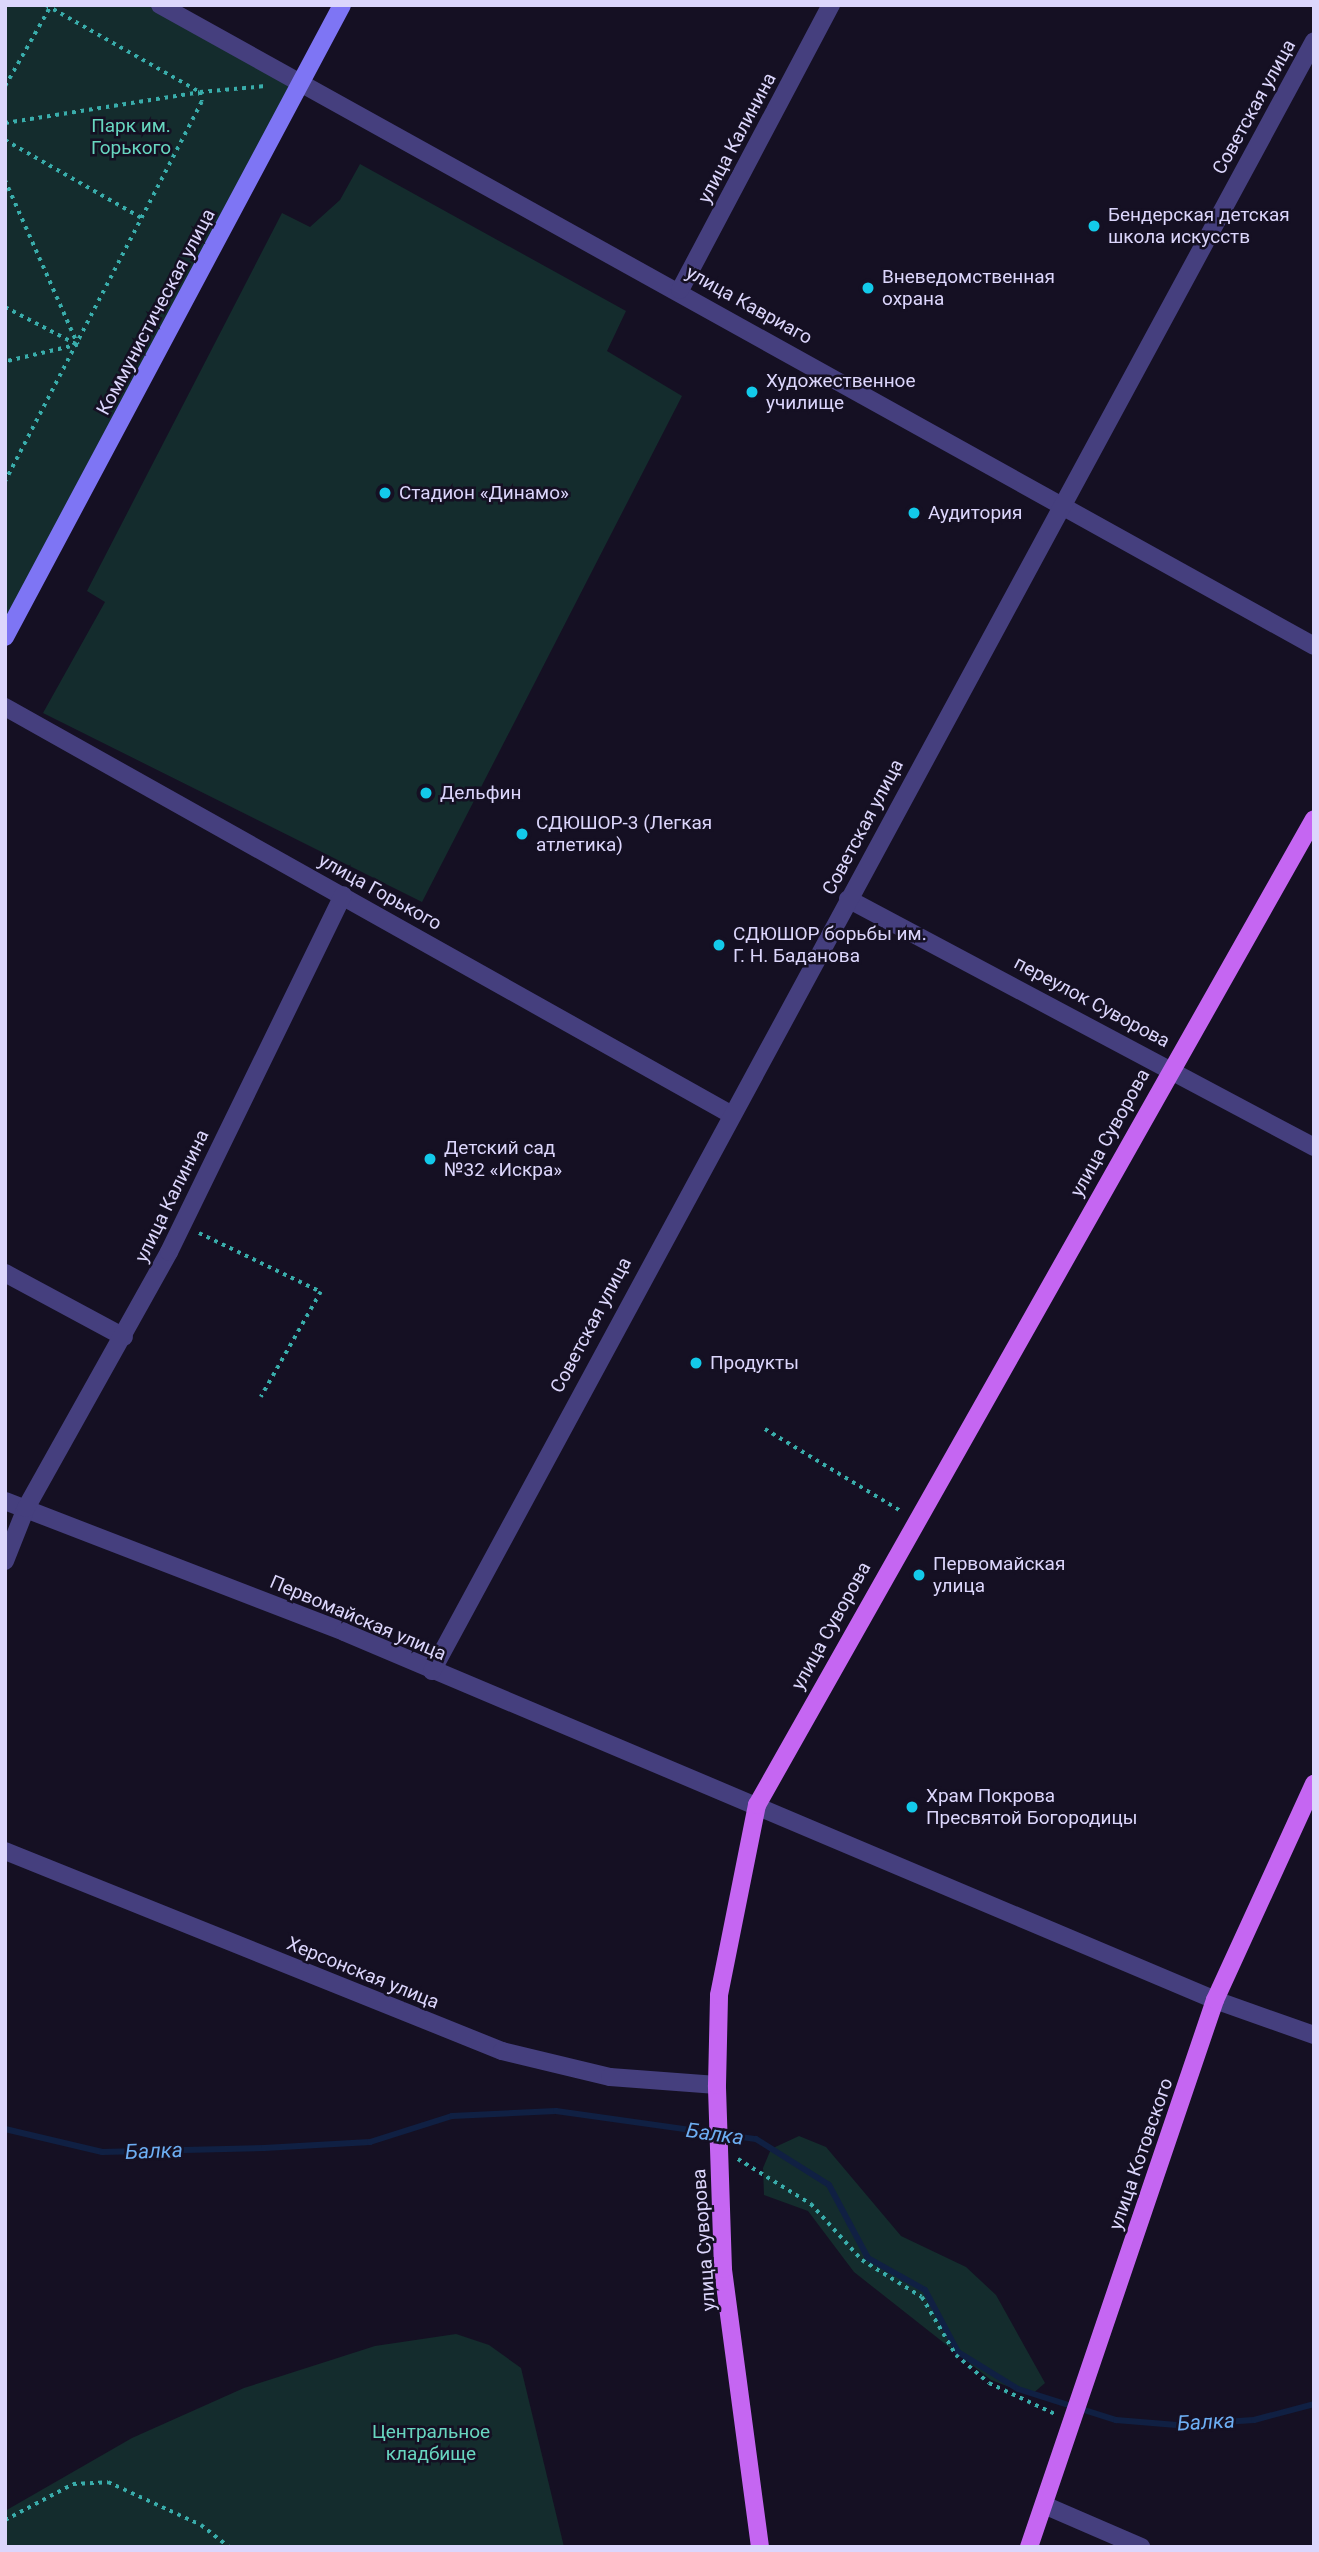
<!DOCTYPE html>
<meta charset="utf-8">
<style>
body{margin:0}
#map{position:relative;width:1319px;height:2552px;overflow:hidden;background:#151023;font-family:Roboto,sans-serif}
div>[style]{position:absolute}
.green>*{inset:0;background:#142c2d}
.stream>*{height:6px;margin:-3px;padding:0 3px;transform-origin:3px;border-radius:3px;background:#102043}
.path>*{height:3.5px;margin-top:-1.75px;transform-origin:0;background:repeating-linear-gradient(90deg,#39adab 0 3.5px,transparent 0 8.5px)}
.street>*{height:18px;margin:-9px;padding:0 9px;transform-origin:9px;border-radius:9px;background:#453f7e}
.secondary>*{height:18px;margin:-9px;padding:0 9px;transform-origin:9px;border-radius:9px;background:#7e75f4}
.primary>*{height:18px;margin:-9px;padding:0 9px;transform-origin:9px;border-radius:9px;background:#c566f2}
.dots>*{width:19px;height:19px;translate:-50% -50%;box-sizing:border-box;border:4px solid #151023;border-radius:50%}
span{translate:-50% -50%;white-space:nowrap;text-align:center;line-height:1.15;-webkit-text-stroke:5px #151023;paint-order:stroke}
.street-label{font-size:19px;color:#dcd6fc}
.park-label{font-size:19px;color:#68d6c0}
.poi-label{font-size:19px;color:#dcd6fc}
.left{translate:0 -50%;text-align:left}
.water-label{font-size:21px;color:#6daef3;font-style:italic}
.frame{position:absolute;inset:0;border:7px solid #dcd6fc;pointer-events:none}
</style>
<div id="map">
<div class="green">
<i style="clip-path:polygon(5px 5px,160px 5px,303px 84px,5px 637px)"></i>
<i style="clip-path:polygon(360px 164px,626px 311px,607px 351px,682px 396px,422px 902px,43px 713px,105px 602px,87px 591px,282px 213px,310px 227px,340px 200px)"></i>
<i style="clip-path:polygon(799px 2136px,826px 2147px,901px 2236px,966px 2267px,996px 2295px,1045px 2383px,1031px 2395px,991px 2380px,854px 2272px,808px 2211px,764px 2195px,763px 2168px,771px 2149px)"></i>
<i style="clip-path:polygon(456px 2334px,489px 2345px,521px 2368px,564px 2547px,5px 2547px,5px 2511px,132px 2438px,244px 2388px,375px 2346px)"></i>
</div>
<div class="stream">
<i style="left:5px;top:2129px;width:100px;rotate:13.3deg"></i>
<i style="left:102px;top:2152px;width:162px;rotate:-1.4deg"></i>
<i style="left:264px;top:2148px;width:106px;rotate:-3.2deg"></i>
<i style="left:370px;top:2142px;width:86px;rotate:-17.6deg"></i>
<i style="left:452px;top:2116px;width:104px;rotate:-2.8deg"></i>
<i style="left:556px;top:2111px;width:202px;rotate:8deg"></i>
<i style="left:756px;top:2139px;width:86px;rotate:32.2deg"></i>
<i style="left:829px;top:2185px;width:83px;rotate:61.9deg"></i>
<i style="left:868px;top:2258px;width:65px;rotate:29.3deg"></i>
<i style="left:925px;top:2290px;width:70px;rotate:62deg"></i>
<i style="left:958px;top:2352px;width:70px;rotate:31.7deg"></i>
<i style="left:1018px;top:2389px;width:103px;rotate:17.6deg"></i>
<i style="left:1116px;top:2420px;width:61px;rotate:4.7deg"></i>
<i style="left:1177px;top:2425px;width:77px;rotate:-3.7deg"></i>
<i style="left:1254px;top:2420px;width:62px;rotate:-14.9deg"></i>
</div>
<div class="path">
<i style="left:46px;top:5px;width:177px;rotate:29.5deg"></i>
<i style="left:200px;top:92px;width:66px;rotate:-5.2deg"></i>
<i style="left:5px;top:86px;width:91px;rotate:-60.3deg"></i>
<i style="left:5px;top:123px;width:197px;rotate:-9deg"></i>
<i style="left:200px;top:92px;width:10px;rotate:79deg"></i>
<i style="left:202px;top:102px;width:428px;rotate:117.4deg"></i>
<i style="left:5px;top:140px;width:158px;rotate:29.7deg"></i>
<i style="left:5px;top:180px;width:180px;rotate:66.1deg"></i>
<i style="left:78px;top:345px;width:75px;rotate:166.9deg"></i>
<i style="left:5px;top:307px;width:80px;rotate:27.5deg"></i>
<i style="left:199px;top:1233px;width:136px;rotate:25.8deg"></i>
<i style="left:321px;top:1292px;width:121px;rotate:119.7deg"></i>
<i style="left:765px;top:1429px;width:159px;rotate:31.1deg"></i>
<i style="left:738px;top:2159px;width:86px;rotate:31.7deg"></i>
<i style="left:811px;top:2204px;width:76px;rotate:47.7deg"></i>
<i style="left:862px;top:2260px;width:70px;rotate:31.7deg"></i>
<i style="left:922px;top:2297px;width:67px;rotate:59.6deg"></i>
<i style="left:956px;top:2355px;width:43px;rotate:40.3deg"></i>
<i style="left:989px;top:2383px;width:73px;rotate:25.2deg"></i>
<i style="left:5px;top:2520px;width:77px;rotate:-27.9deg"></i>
<i style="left:73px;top:2484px;width:35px;rotate:-3deg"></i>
<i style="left:108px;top:2482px;width:102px;rotate:24.8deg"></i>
<i style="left:201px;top:2525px;width:36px;rotate:38deg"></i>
</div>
<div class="street">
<i style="left:160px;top:5px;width:1320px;rotate:29.05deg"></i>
<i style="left:680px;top:290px;width:323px;rotate:-62.1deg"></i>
<i style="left:5px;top:707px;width:834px;rotate:29.3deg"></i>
<i style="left:848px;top:899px;width:528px;rotate:28.02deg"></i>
<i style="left:5px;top:1273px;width:135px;rotate:28.3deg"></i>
<i style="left:5px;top:1501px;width:363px;rotate:21.1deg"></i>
<i style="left:344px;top:1632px;width:946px;rotate:22.9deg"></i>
<i style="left:1215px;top:2000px;width:105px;rotate:19.5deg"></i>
<i style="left:5px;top:1561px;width:57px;rotate:-68.4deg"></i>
<i style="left:26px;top:1508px;width:293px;rotate:-60.8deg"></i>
<i style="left:169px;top:1252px;width:397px;rotate:-64deg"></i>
<i style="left:432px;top:1671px;width:1853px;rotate:-61.58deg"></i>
<i style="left:5px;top:1851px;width:536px;rotate:21.92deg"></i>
<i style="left:502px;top:2051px;width:111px;rotate:13.5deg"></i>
<i style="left:610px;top:2077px;width:107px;rotate:4.3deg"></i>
<i style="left:1044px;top:2505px;width:106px;rotate:23.4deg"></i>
</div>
<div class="secondary">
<i style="left:5px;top:637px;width:716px;rotate:-61.93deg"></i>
</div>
<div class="primary">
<i style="left:760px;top:2547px;width:280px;rotate:-97.6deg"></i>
<i style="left:723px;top:2269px;width:184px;rotate:-91.9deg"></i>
<i style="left:717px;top:2085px;width:90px;rotate:-88.7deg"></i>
<i style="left:719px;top:1995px;width:194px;rotate:-78.7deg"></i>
<i style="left:757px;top:1805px;width:1132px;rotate:-60.54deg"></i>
<i style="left:1029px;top:2547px;width:578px;rotate:-71.22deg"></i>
<i style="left:1215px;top:2000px;width:238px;rotate:-65.4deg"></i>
</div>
<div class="dots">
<i style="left:1094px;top:226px;background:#13caea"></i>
<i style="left:868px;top:288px;background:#13caea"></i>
<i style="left:752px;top:392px;background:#13caea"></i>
<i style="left:385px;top:493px;background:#13caea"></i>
<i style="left:914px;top:513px;background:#13caea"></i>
<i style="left:426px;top:793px;background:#13caea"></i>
<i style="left:522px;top:834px;background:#13caea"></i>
<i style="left:719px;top:945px;background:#13caea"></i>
<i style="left:430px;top:1159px;background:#13caea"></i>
<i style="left:696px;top:1363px;background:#13caea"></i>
<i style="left:919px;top:1575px;background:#13caea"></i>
<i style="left:912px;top:1807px;background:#13caea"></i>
</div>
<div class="street-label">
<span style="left:1254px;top:107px;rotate:-61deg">Советская улица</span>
<span style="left:737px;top:138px;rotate:-62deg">улица Калинина</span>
<span style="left:749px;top:305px;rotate:29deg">улица Кавриаго</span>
<span style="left:156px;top:312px;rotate:-62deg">Коммунистическая улица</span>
<span style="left:863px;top:827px;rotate:-62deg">Советская улица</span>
<span style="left:380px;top:892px;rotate:29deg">улица Горького</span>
<span style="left:1092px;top:1002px;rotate:28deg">переулок Суворова</span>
<span style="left:1110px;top:1133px;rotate:-61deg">улица Суворова</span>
<span style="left:172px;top:1196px;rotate:-64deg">улица Калинина</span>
<span style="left:591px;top:1325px;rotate:-62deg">Советская улица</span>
<span style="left:358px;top:1618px;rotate:23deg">Первомайская улица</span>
<span style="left:831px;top:1626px;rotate:-61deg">улица Суворова</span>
<span style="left:363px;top:1973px;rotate:22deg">Херсонская улица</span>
<span style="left:1141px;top:2154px;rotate:-71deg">улица Котовского</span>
<span style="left:704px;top:2240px;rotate:-94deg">улица Суворова</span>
</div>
<div class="park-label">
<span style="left:131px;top:137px">Парк им.<br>Горького</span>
<span style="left:431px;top:2443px">Центральное<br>кладбище</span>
</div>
<div class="poi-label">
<span class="left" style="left:1108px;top:226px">Бендерская детская<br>школа искусств</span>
<span class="left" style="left:882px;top:288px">Вневедомственная<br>охрана</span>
<span class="left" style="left:766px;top:392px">Художественное<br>училище</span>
<span class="left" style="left:399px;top:493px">Стадион «Динамо»</span>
<span class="left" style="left:928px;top:513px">Аудитория</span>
<span class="left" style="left:440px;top:793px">Дельфин</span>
<span class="left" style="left:536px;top:834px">СДЮШОР-3 (Легкая<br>атлетика)</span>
<span class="left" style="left:733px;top:945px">СДЮШОР борьбы им.<br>Г. Н. Баданова</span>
<span class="left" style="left:444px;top:1159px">Детский сад<br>№32 «Искра»</span>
<span class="left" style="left:710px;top:1363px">Продукты</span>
<span class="left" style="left:933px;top:1575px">Первомайская<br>улица</span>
<span class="left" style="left:926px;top:1807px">Храм Покрова<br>Пресвятой Богородицы</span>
</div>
<div class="water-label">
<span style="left:715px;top:2134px;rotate:8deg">Балка</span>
<span style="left:154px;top:2151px;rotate:-2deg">Балка</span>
<span style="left:1206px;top:2422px;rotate:-3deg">Балка</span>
</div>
<div class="frame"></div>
</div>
